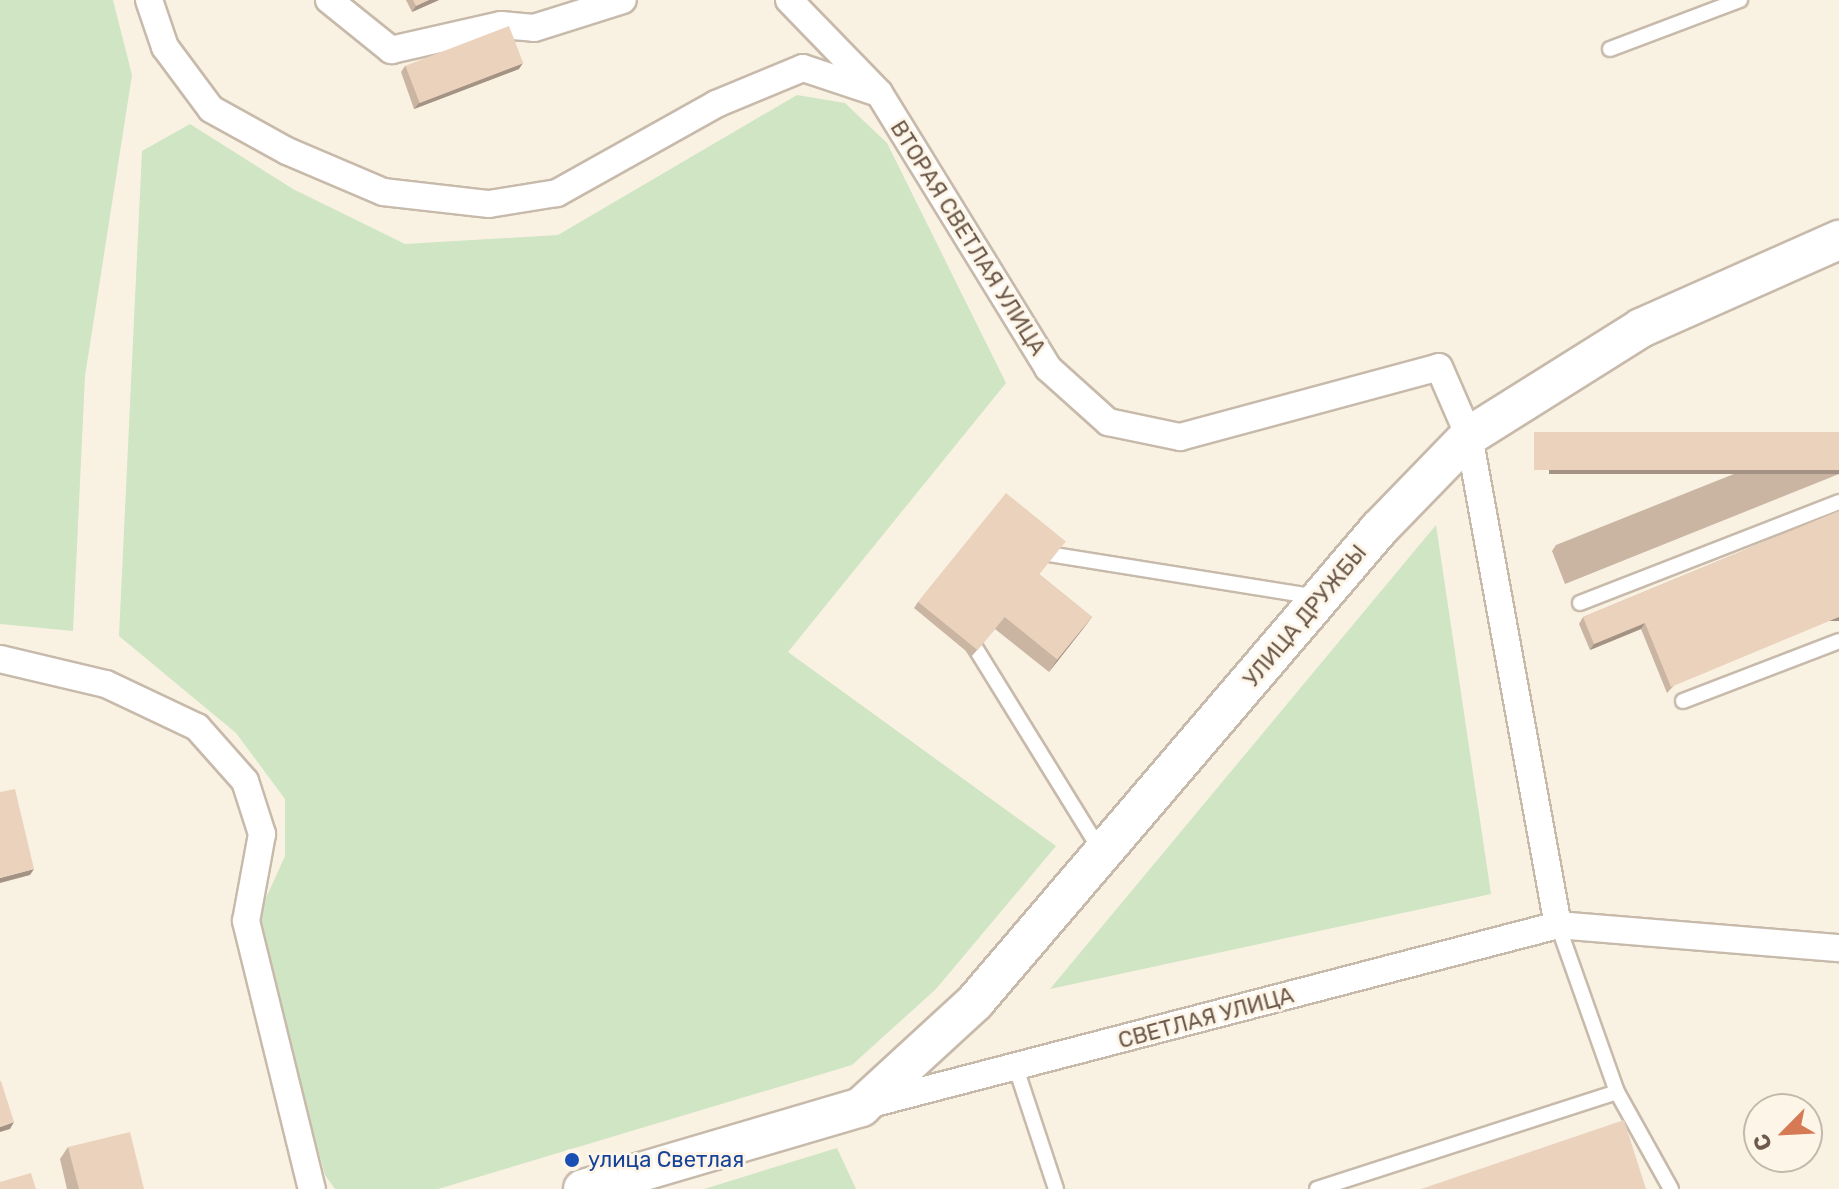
<!DOCTYPE html>
<meta charset="utf-8">
<style>
body{margin:0}
#map{position:relative;width:1839px;height:1189px;overflow:hidden;background:#f9f2e3;font-family:Rubik,sans-serif}
div>[style]{position:absolute}
.green>*{inset:0;background:#cfe5c3}
.roads{filter:drop-shadow(2px 0 #c8baab) drop-shadow(-2px 0 #c8baab) drop-shadow(0 2px #c8baab) drop-shadow(0 -2px #c8baab)}
.lane>*{height:14px;margin:-7px;padding:0 7px;transform-origin:7px;border-radius:7px;background:#fff}
.street>*{height:26px;margin:-13px;padding:0 13px;transform-origin:13px;border-radius:13px;background:#fff}
.secondary>*{height:38px;margin:-19px;padding:0 19px;transform-origin:19px;border-radius:19px;background:#fff}
.wall>*{inset:0;background:#cab5a3}
.shaded-wall>*{inset:0;background:#a49384;transform-origin:0 0}
.building>*{inset:0;background:#ebd2bd;transform-origin:0 0}
.dots>*{width:22px;height:22px;translate:-50% -50%;box-sizing:border-box;border:4px solid #fdf6e8;border-radius:50%}
span{translate:-50% -50%;white-space:nowrap;text-align:center;line-height:1.15;-webkit-text-stroke:6px #fdf6e8;paint-order:stroke}
.street-label{font-size:22px;color:#6e5a4c}
.transit-label{font-size:22px;color:#164399}
.left{translate:0 -50%;text-align:left}
.north{position:absolute;left:1743px;top:1093px;width:80px;height:80px;box-sizing:border-box;background:#fdf6e8;border:2px solid #c4b8aa;border-radius:50%;rotate:246deg;font-size:22px;font-weight:700;line-height:32px;text-align:center;color:#6e5a4c}
.north::after{content:'';display:block;margin:auto;width:28px;height:36px;background:#d67955;clip-path:polygon(50% 0,100% 100%,50% 72%,0 100%)}
</style>
<div id="map">
<div class="green">
<i style="clip-path:polygon(0 0,113px 0,132px 75px,85px 376px,73px 631px,0 624px)"></i>
<i style="clip-path:polygon(797px 95px,845px 103px,887px 143px,1006px 383px,788px 652px,1056px 846px,936px 989px,852px 1065px,438px 1189px,335px 1189px,325px 1175px,256px 920px,285px 856px,285px 799px,236px 733px,119px 636px,142px 151px,190px 124px,293px 189px,405px 244px,558px 235px)"></i>
<i style="clip-path:polygon(1436px 525px,1491px 894px,1050px 989px)"></i>
<i style="clip-path:polygon(837px 1148px,856px 1189px,704px 1189px)"></i>
</div>
<div class="roads">
<div class="lane">
<i style="left:1610px;top:49px;width:139px;rotate:-20.7deg"></i>
<i style="left:1036px;top:552px;width:284px;rotate:9.1deg"></i>
<i style="left:1580px;top:603px;width:278px;rotate:-21.3deg"></i>
<i style="left:968px;top:636px;width:255px;rotate:58.3deg"></i>
<i style="left:1683px;top:701px;width:167px;rotate:-21deg"></i>
<i style="left:1016px;top:1068px;width:127px;rotate:71.7deg"></i>
<i style="left:1617px;top:1092px;width:111px;rotate:60.9deg"></i>
<i style="left:1317px;top:1189px;width:315px;rotate:-17.9deg"></i>
<i style="left:1617px;top:1092px;width:177px;rotate:-109.5deg"></i>
</div>
<div class="street">
<i style="left:149px;top:0;width:50px;rotate:71.2deg"></i>
<i style="left:165px;top:47px;width:77px;rotate:53.4deg"></i>
<i style="left:211px;top:109px;width:87px;rotate:28.9deg"></i>
<i style="left:287px;top:151px;width:104px;rotate:23.1deg"></i>
<i style="left:383px;top:192px;width:107px;rotate:6.5deg"></i>
<i style="left:489px;top:204px;width:69px;rotate:-9.2deg"></i>
<i style="left:557px;top:193px;width:182px;rotate:-29.2deg"></i>
<i style="left:716px;top:104px;width:94px;rotate:-22.5deg"></i>
<i style="left:803px;top:68px;width:76px;rotate:18.4deg"></i>
<i style="left:329px;top:0;width:80px;rotate:38.9deg"></i>
<i style="left:391px;top:50px;width:113px;rotate:-12.8deg"></i>
<i style="left:501px;top:25px;width:33px;rotate:5deg"></i>
<i style="left:534px;top:28px;width:93px;rotate:-17.5deg"></i>
<i style="left:789px;top:0;width:129px;rotate:45.9deg"></i>
<i style="left:879px;top:93px;width:323px;rotate:58.4deg"></i>
<i style="left:1048px;top:368px;width:81px;rotate:42deg"></i>
<i style="left:1108px;top:422px;width:74px;rotate:11.8deg"></i>
<i style="left:1180px;top:437px;width:268px;rotate:-15.1deg"></i>
<i style="left:1439px;top:367px;width:75px;rotate:66.5deg"></i>
<i style="left:1469px;top:436px;width:497px;rotate:79.7deg"></i>
<i style="left:0;top:659px;width:109px;rotate:13.3deg"></i>
<i style="left:106px;top:684px;width:101px;rotate:25.3deg"></i>
<i style="left:197px;top:727px;width:72px;rotate:48.4deg"></i>
<i style="left:245px;top:781px;width:56px;rotate:72.2deg"></i>
<i style="left:262px;top:834px;width:88px;rotate:100.4deg"></i>
<i style="left:246px;top:921px;width:276px;rotate:76.2deg"></i>
<i style="left:867px;top:1105px;width:714px;rotate:-14.6deg"></i>
<i style="left:1558px;top:925px;width:282px;rotate:4.7deg"></i>
</div>
<div class="secondary">
<i style="left:583px;top:1189px;width:290px;rotate:-16.4deg"></i>
<i style="left:861px;top:1107px;width:155px;rotate:-42.6deg"></i>
<i style="left:975px;top:1002px;width:622px;rotate:-49.5deg"></i>
<i style="left:1379px;top:529px;width:129px;rotate:-45.9deg"></i>
<i style="left:1469px;top:436px;width:203px;rotate:-32.1deg"></i>
<i style="left:1641px;top:328px;width:217px;rotate:-24deg"></i>
</div>
</div>
<div class="wall">
<i style="clip-path:polygon(406px 0,439px 0,412px 12px)"></i>
<i style="clip-path:polygon(405px 66px,519px 69px,414px 109px,401px 72px)"></i>
<i style="clip-path:polygon(1839px 432px,1839px 474px,1565px 584px,1552px 551px,1556px 545px)"></i>
<i style="clip-path:polygon(1839px 511px,1667px 693px,1641px 629px,1590px 650px,1579px 624px,1583px 617px)"></i>
<i style="clip-path:polygon(1039px 574px,1092px 617px,1049px 672px,995px 629px,972px 656px,914px 608px,918px 602px)"></i>
<i style="clip-path:polygon(68px 1147px,144px 1189px,67px 1189px,60px 1159px)"></i>
</div>
<div class="shaded-wall">
<i style="clip-path:polygon(429px 0,439px 0,412px 12px,416px 6px)"></i>
<i style="clip-path:polygon(523px 63px,519px 69px,414px 109px,419px 103px)"></i>
<i style="left:1839px;top:470px;width:4px;height:290px;rotate:90deg"></i>
<i style="clip-path:polygon(1092px 617px,1083px 629px,1049px 672px,1057px 660px)"></i>
<i style="left:1839px;top:617px;width:4px;height:182px;rotate:90deg"></i>
<i style="clip-path:polygon(1645px 623px,1641px 629px,1590px 650px,1594px 644px)"></i>
<i style="clip-path:polygon(34px 869px,30px 875px,0 883px,0 878px)"></i>
<i style="clip-path:polygon(14px 1122px,10px 1129px,0 1132px,0 1127px)"></i>
</div>
<div class="building">
<i style="clip-path:polygon(413px 0,429px 0,416px 6px)"></i>
<i style="left:509px;top:26px;width:40px;height:111px;rotate:69deg"></i>
<i style="left:1839px;top:432px;width:38px;height:305px;rotate:90deg"></i>
<i style="left:1006px;top:493px;width:77px;height:140px;rotate:39deg"></i>
<i style="clip-path:polygon(1839px 511px,1839px 617px,1671px 687px,1645px 623px,1594px 644px,1583px 617px)"></i>
<i style="left:1039px;top:574px;width:68px;height:55px;rotate:39deg"></i>
<i style="clip-path:polygon(15px 789px,34px 869px,0 878px,0 792px)"></i>
<i style="clip-path:polygon(0 1081px,1px 1081px,14px 1122px,0 1127px)"></i>
<i style="clip-path:polygon(1624px 1120px,1646px 1189px,1421px 1189px)"></i>
<i style="clip-path:polygon(130px 1132px,144px 1189px,79px 1189px,68px 1147px)"></i>
<i style="clip-path:polygon(31px 1173px,36px 1189px,0 1189px,0 1182px)"></i>
</div>
<div class="dots">
<i style="left:572px;top:1160px;background:#1a4fb4"></i>
</div>
<div class="street-label">
<span style="left:968px;top:238px;rotate:58deg">ВТОРАЯ СВЕТЛАЯ УЛИЦА</span>
<span style="left:1305px;top:616px;rotate:-50deg">УЛИЦА ДРУЖБЫ</span>
<span style="left:1206px;top:1018px;rotate:-15deg">СВЕТЛАЯ УЛИЦА</span>
</div>
<div class="transit-label">
<span class="left" style="left:588px;top:1160px">улица Светлая</span>
</div>
<div class="north">С</div>
</div>
